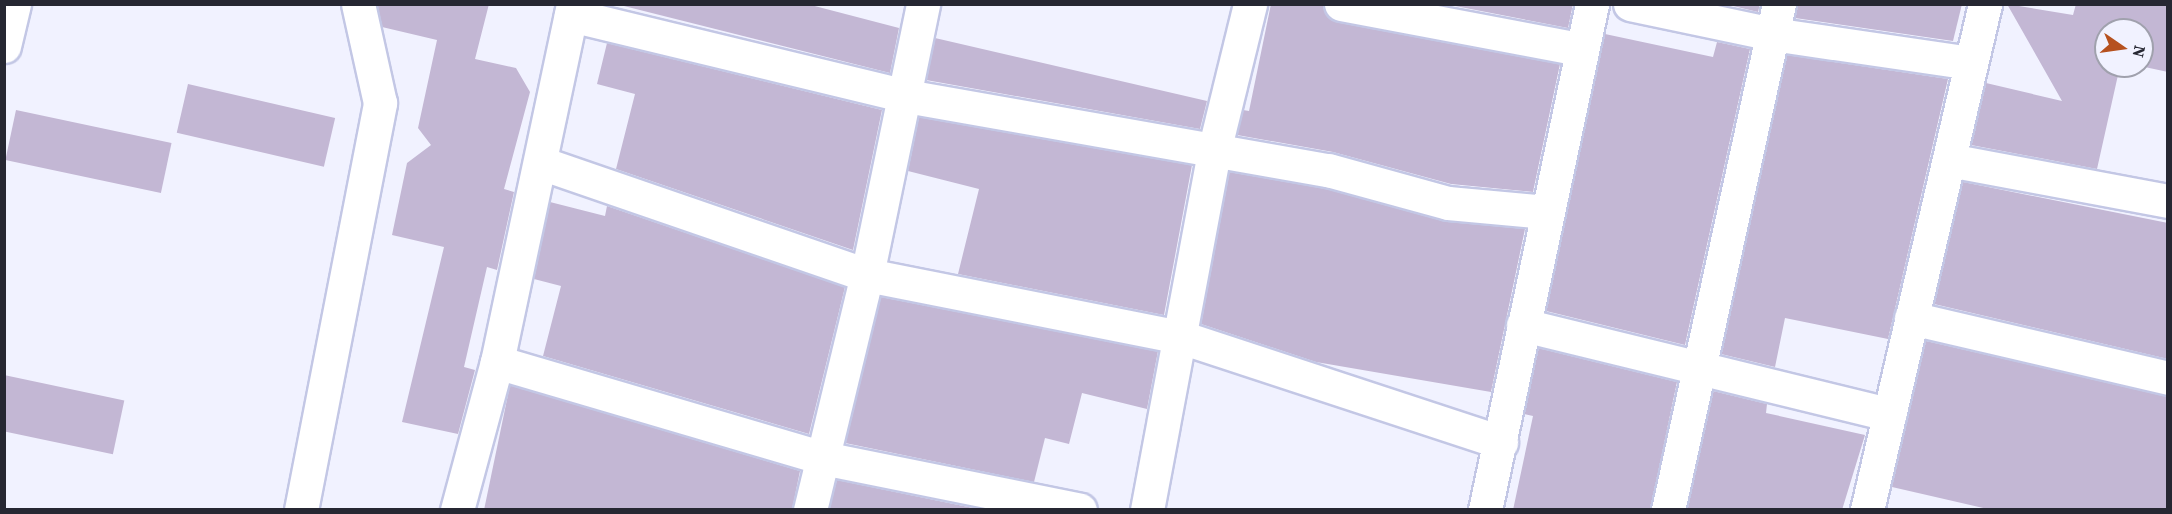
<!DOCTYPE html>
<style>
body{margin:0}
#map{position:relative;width:2172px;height:514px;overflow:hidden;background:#f1f2ff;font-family:"Source Serif 4",serif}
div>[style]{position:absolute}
.building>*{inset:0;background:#c3b7d4;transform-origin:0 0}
.roads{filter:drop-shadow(2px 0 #c3c7e5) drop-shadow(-2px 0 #c3c7e5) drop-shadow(0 2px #c3c7e5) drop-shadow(0 -2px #c3c7e5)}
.minor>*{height:33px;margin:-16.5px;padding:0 16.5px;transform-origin:16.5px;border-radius:16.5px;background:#fff}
span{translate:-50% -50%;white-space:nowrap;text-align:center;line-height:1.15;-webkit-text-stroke:4.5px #f1f2ff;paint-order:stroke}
.frame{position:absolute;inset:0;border:6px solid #262732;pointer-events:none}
.north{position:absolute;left:2094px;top:18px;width:60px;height:60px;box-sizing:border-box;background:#f1f2ff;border:2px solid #a0a1ad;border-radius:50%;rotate:103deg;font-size:16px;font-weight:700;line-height:24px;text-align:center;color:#262732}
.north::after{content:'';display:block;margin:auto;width:21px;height:27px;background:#b6511f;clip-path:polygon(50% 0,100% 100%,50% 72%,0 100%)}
</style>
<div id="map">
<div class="building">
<i style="clip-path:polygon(377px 4px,489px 4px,475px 59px,516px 68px,530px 92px,504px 189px,514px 192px,497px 270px,487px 267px,464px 367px,475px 370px,458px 434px,402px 422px,444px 247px,392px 235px,407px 163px,431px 145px,418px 128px,437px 40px,382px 27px)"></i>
<i style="clip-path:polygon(616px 4px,807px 4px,899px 28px,890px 73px)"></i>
<i style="clip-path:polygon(1271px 4px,1323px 4px,1338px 22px,1560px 64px,1533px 192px,1451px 184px,1333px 152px,1237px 135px,1243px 110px,1249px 111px)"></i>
<i style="clip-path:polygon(1445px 4px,1573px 4px,1568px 28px)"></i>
<i style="clip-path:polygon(1725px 4px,1760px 4px,1758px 12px)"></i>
<i style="clip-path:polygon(1797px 4px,1962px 4px,1953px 41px,1795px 18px)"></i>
<i style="clip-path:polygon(2007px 4px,2073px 15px,2076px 4px,2168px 4px,2168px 72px,2140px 66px,2142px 30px,2106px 30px,2106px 66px,2120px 66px,2097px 169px,1971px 145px,1986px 83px,2062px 101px)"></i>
<i style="clip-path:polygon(1605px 34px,1713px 57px,1717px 42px,1750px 49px,1685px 345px,1546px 311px)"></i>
<i style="clip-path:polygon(935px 38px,1207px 101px,1200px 129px,926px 80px)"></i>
<i style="clip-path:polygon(607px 43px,882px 110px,853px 250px,616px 169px,635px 94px,597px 84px)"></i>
<i style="clip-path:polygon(1787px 55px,1948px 79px,1888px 339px,1785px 318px,1775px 367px,1721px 354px)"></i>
<i style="left:188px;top:84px;width:151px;height:50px;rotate:13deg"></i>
<i style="left:16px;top:110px;width:159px;height:51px;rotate:12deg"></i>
<i style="clip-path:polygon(919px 117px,1192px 165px,1164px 315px,958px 274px,979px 189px,908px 171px)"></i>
<i style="clip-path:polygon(1229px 172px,1324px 188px,1443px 221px,1525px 229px,1491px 392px,1316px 362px,1201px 324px)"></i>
<i style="clip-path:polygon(1963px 182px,2168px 223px,2168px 359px,1934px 304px)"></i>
<i style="clip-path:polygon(550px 202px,605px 216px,607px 206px,845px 287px,809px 434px,543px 356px,561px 286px,534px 279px)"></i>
<i style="clip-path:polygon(881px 297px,1158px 351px,1147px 409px,1082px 393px,1069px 444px,1045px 438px,1034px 482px,845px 443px)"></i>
<i style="clip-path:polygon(1926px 341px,2168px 396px,2168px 510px,1992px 510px,1892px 487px)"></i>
<i style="clip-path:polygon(1538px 348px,1677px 382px,1650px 510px,1513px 510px,1533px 416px,1524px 414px)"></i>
<i style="left:4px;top:375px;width:123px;height:55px;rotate:12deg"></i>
<i style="clip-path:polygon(510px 385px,800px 471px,792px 510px,484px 510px)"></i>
<i style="clip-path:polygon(1713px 391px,1767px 404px,1766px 413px,1865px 435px,1842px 510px,1687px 510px)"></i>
<i style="clip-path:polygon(837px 480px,983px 510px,829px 510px)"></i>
</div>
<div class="roads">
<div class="minor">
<i style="left:1341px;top:4px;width:243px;rotate:10.7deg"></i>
<i style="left:1630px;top:4px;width:145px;rotate:11.9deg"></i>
<i style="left:1772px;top:34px;width:201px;rotate:8.3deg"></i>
<i style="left:571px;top:15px;width:340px;rotate:13.6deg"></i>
<i style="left:901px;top:95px;width:434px;rotate:10deg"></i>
<i style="left:1328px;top:170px;width:124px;rotate:15.4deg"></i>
<i style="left:1448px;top:203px;width:99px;rotate:5.2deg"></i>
<i style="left:4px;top:46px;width:43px;rotate:-76.6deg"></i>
<i style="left:1949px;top:160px;width:223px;rotate:10.6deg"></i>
<i style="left:541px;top:163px;width:345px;rotate:19deg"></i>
<i style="left:867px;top:275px;width:320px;rotate:11.2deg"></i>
<i style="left:1181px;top:337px;width:337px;rotate:18.2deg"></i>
<i style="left:1911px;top:318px;width:264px;rotate:13.1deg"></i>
<i style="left:1523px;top:325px;width:377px;rotate:13.7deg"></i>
<i style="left:497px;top:362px;width:340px;rotate:16.4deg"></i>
<i style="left:823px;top:458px;width:262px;rotate:11.4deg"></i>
<i style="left:301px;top:510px;width:415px;rotate:-79deg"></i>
<i style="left:380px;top:103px;width:101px;rotate:-102.5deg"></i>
<i style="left:457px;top:510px;width:153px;rotate:-74.9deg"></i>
<i style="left:497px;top:362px;width:366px;rotate:-78deg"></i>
<i style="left:810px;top:510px;width:242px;rotate:-76.4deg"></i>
<i style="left:867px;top:275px;width:277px;rotate:-78.3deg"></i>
<i style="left:1147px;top:510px;width:365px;rotate:-79.4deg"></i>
<i style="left:1214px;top:151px;width:151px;rotate:-76.2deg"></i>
<i style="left:1485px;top:510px;width:517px;rotate:-78.06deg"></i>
<i style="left:1668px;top:510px;width:518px;rotate:-77.63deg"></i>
<i style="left:1867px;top:510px;width:520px;rotate:-76.87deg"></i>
</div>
</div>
<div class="frame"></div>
<div class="north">N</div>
</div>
